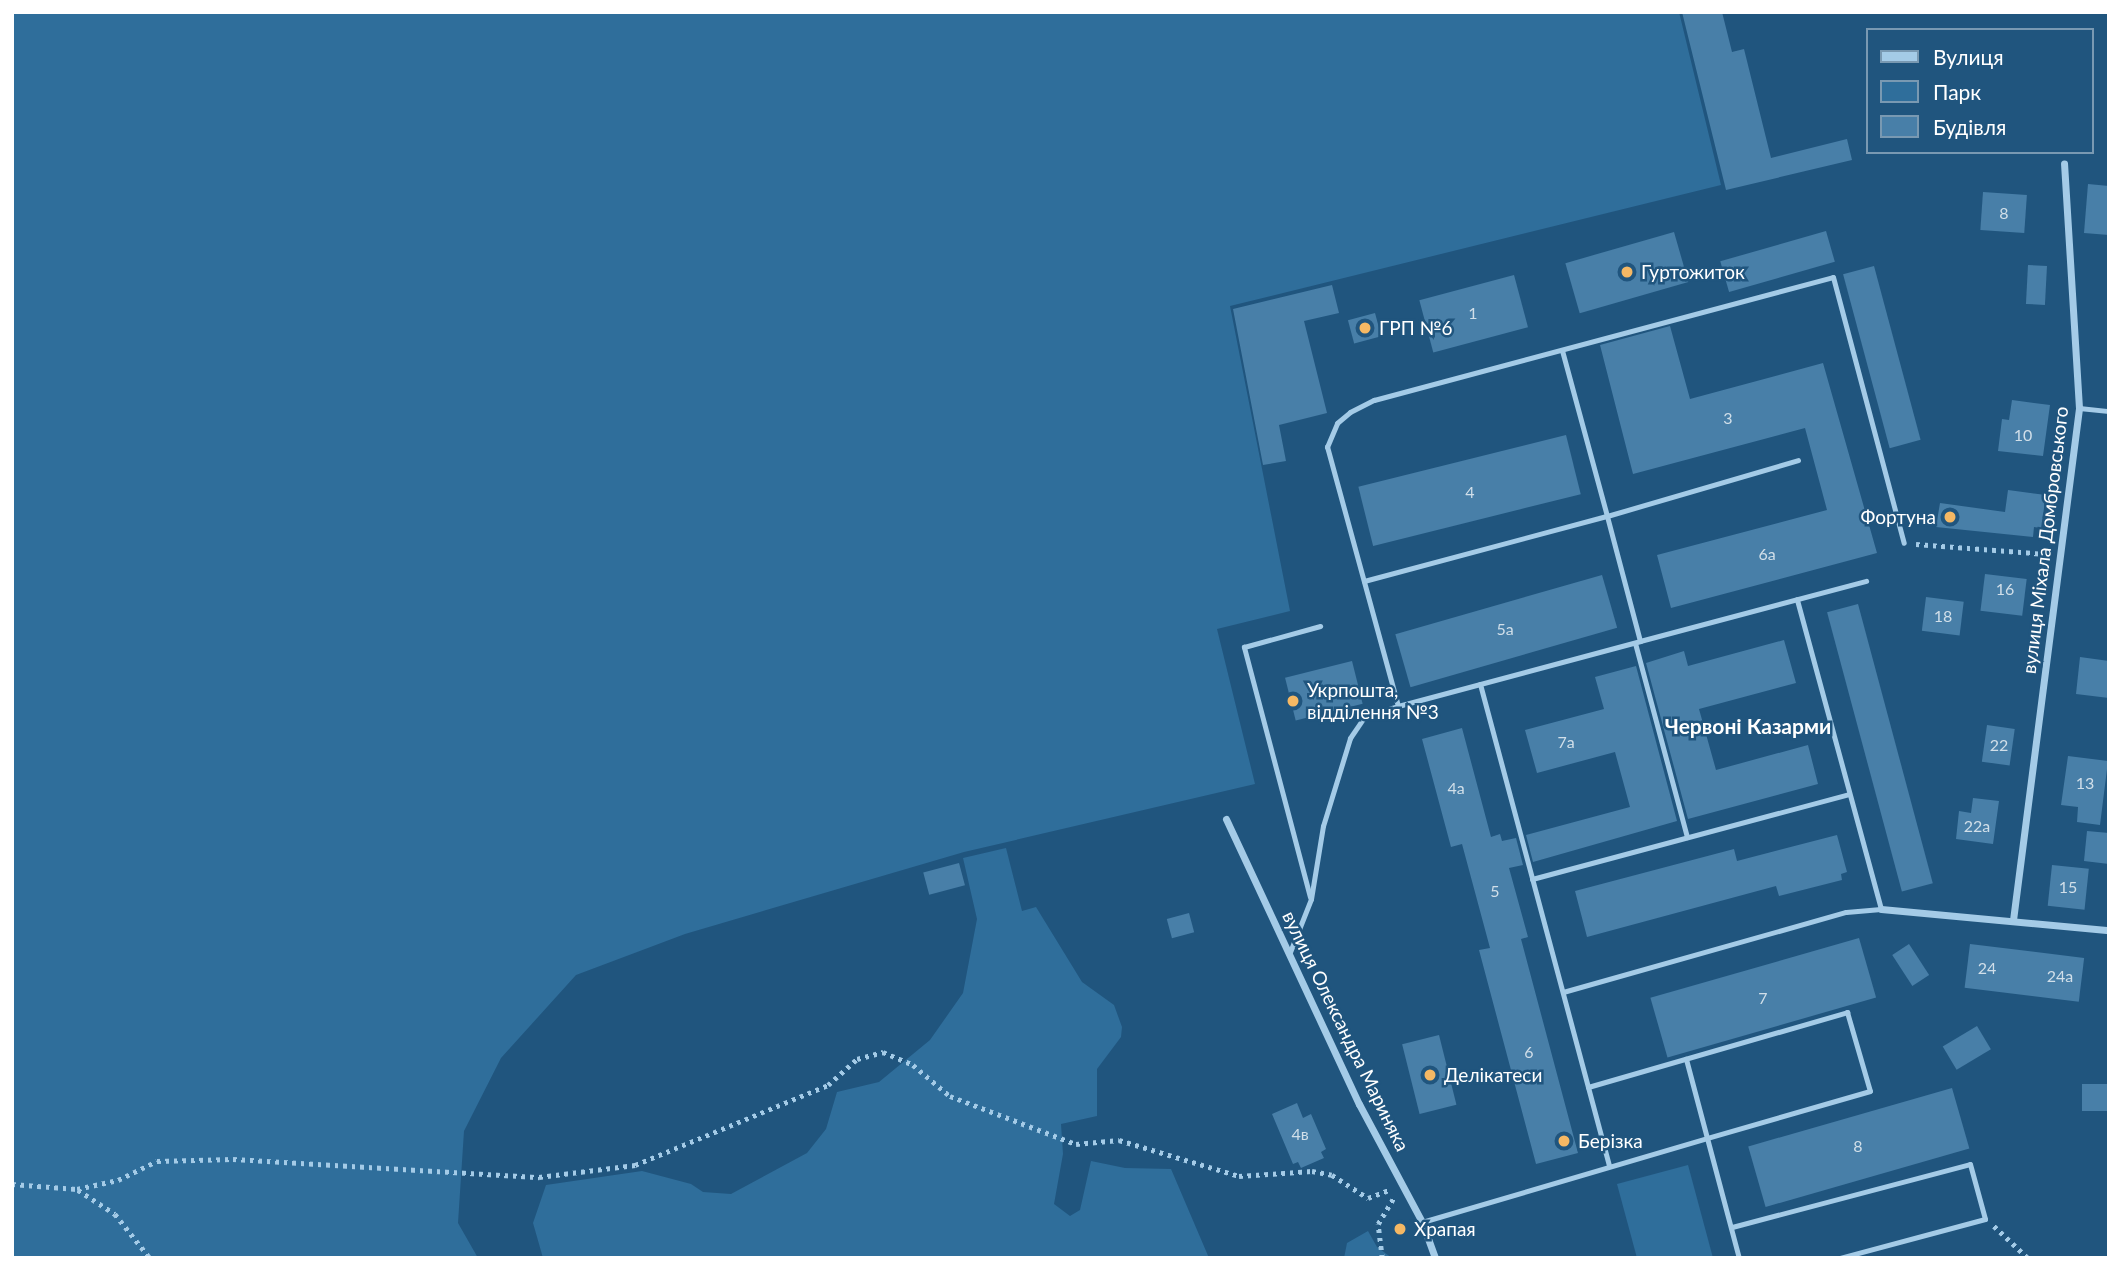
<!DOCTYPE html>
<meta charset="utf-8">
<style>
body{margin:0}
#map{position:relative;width:2121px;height:1270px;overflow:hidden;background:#20557e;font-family:Lato,sans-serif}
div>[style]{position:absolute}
.green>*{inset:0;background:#2f6e9b}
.building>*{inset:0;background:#487fa8;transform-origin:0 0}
.path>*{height:4.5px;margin-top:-2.25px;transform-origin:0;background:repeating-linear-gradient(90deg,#a4cbe7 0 3.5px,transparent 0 8.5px)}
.lane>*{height:5px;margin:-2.5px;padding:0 2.5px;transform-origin:2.5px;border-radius:2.5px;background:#a4cbe7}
.street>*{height:7px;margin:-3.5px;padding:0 3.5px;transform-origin:3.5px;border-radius:3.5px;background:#a4cbe7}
.dots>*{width:19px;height:19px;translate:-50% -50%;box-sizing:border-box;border:4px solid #20557e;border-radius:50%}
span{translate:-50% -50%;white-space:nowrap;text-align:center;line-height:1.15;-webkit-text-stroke:5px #20557e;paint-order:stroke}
.number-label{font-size:16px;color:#d1dfe9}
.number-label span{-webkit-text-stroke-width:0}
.poi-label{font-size:19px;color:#fff}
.left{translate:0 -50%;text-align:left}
.right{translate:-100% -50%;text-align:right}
.street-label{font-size:19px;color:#fff}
.neighbourhood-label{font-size:21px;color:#fff;font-weight:700}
.frame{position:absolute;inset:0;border:14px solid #fff;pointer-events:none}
.legend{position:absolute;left:1866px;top:28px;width:228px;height:126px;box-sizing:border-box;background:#20557e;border:2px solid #7999b2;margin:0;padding:9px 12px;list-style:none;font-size:21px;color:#fff}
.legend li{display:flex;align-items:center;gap:14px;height:35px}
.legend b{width:35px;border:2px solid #7999b2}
</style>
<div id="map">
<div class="green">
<i style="clip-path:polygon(12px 12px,1679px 12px,1721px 185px,1230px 306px,1290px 611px,1217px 629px,1255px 784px,964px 852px,685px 934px,576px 975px,501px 1058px,464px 1131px,458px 1223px,478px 1258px,12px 1258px)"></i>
<i style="clip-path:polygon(1006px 848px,1022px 911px,1036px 907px,1082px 982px,1114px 1005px,1122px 1027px,1121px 1037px,1097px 1069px,1097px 1116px,1061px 1124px,1063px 1154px,1054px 1204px,1070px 1216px,1080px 1210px,1091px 1161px,1125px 1168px,1171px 1169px,1209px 1258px,543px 1258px,533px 1223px,546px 1185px,642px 1171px,691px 1184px,703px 1192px,731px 1194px,807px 1153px,826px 1129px,837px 1092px,879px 1082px,930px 1040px,963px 993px,977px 919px,963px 858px)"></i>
<i style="clip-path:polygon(1688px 1165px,1713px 1258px,1637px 1258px,1617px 1184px)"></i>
<i style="clip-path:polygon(1368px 1231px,1377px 1247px,1392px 1258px,1344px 1258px,1347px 1243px)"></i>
</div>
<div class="building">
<i style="clip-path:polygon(1682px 12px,1722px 12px,1732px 52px,1744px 49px,1771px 158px,1847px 139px,1852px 160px,1726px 190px)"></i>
<i style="clip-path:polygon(2088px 184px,2109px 186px,2109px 235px,2084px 233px)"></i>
<i style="left:1983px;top:192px;width:44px;height:38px;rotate:4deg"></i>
<i style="left:1826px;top:231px;width:32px;height:110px;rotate:74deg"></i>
<i style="left:1674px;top:232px;width:52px;height:113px;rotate:74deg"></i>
<i style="left:2028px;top:265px;width:19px;height:39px;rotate:3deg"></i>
<i style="left:1874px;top:266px;width:180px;height:32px;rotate:75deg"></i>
<i style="left:1514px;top:275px;width:54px;height:98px;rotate:75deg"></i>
<i style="clip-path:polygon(1332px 285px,1339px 313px,1304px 321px,1327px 413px,1279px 425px,1286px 461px,1263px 465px,1233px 309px)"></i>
<i style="left:1375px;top:313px;width:24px;height:28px;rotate:75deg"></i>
<i style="clip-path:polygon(1670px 326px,1690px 399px,1823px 363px,1877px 553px,1671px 608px,1657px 555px,1827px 510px,1805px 428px,1633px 474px,1600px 345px)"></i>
<i style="clip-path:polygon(2012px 400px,2050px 405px,2043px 456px,1998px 451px,2002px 419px,2009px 420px)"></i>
<i style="left:1566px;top:435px;width:61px;height:214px;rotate:76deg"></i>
<i style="clip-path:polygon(2008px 490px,2046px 495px,2041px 528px,2034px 527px,2033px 537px,1936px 527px,1940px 503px,2005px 512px)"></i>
<i style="left:1985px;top:574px;width:42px;height:37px;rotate:7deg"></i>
<i style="left:1602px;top:575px;width:55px;height:215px;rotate:74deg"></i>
<i style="left:1926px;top:597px;width:38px;height:34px;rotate:7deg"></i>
<i style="left:1858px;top:604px;width:289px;height:32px;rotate:75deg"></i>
<i style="clip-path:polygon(1784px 640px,1796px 683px,1699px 709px,1716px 770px,1808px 745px,1818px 784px,1688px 819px,1646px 663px,1684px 651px,1688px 666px)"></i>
<i style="clip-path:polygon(2080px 657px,2109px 661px,2109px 698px,2076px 694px)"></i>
<i style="left:1352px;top:661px;width:44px;height:69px;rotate:76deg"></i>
<i style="clip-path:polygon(1636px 666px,1677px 821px,1533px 862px,1526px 835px,1630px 807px,1615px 752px,1537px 773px,1525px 730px,1604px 709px,1595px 677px)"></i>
<i style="left:1987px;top:725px;width:28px;height:37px;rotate:8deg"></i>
<i style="clip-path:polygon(1462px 728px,1491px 837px,1500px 834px,1502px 841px,1516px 838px,1523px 865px,1509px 868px,1528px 937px,1521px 939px,1578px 1153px,1536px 1164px,1479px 950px,1490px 948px,1462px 844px,1451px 847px,1422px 739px)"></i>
<i style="clip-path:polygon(2068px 756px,2108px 761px,2100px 825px,2077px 822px,2078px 807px,2061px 805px)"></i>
<i style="clip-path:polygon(1973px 798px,1999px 801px,1993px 844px,1956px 839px,1959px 811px,1971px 813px)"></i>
<i style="clip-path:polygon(2087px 831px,2109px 833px,2109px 864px,2084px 861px)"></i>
<i style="clip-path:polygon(1837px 835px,1847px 872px,1841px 874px,1842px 880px,1779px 896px,1776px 886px,1587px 937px,1575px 891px,1734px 849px,1737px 861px)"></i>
<i style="left:959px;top:863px;width:23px;height:37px;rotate:75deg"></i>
<i style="left:2052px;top:865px;width:37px;height:41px;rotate:6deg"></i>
<i style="left:1189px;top:913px;width:20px;height:23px;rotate:75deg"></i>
<i style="left:1859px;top:938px;width:62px;height:217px;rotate:74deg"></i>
<i style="left:1909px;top:944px;width:37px;height:20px;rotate:57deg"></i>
<i style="left:1970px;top:944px;width:115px;height:44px;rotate:7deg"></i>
<i style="left:1977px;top:1026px;width:27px;height:40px;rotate:59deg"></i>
<i style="left:1439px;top:1035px;width:72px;height:38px;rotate:76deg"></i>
<i style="left:2082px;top:1084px;width:27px;height:27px"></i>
<i style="left:1952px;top:1088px;width:63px;height:212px;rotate:74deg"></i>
<i style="clip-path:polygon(1297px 1103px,1303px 1118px,1311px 1114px,1326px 1149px,1321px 1152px,1324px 1158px,1301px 1168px,1298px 1162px,1293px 1164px,1272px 1114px)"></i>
</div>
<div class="path">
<i style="left:1916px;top:544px;width:130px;rotate:4.4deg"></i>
<i style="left:12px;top:1184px;width:65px;rotate:4.4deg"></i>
<i style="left:77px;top:1189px;width:42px;rotate:-12.4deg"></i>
<i style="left:118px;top:1180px;width:43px;rotate:-26deg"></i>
<i style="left:157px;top:1161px;width:76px;rotate:-1.5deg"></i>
<i style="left:233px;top:1159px;width:307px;rotate:3.4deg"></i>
<i style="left:539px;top:1177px;width:97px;rotate:-7.1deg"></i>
<i style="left:635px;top:1165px;width:209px;rotate:-22.5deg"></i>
<i style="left:828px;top:1085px;width:39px;rotate:-42deg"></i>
<i style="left:857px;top:1059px;width:27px;rotate:-15deg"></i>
<i style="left:883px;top:1052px;width:33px;rotate:23deg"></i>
<i style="left:913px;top:1065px;width:48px;rotate:40deg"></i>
<i style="left:950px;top:1096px;width:135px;rotate:20.9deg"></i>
<i style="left:1076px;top:1144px;width:43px;rotate:-5.3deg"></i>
<i style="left:1119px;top:1140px;width:125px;rotate:16.7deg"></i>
<i style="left:1239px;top:1176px;width:73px;rotate:-3.9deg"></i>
<i style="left:1312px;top:1171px;width:20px;rotate:11deg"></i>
<i style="left:1332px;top:1175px;width:43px;rotate:32.6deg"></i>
<i style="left:1368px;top:1198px;width:22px;rotate:-21deg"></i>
<i style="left:78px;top:1190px;width:44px;rotate:33deg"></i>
<i style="left:115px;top:1214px;width:56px;rotate:51.5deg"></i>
<i style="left:1994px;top:1226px;width:47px;rotate:43.3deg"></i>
<i style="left:1382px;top:1258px;width:34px;rotate:-97deg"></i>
<i style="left:1378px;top:1224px;width:31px;rotate:-59deg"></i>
</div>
<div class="lane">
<i style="left:2079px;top:408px;width:30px;rotate:6deg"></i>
<i style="left:1364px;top:581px;width:252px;rotate:-15deg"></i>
<i style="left:1607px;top:516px;width:172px;rotate:-105.2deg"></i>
<i style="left:1640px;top:641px;width:234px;rotate:-14.9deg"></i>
<i style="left:1635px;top:643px;width:201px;rotate:75deg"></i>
<i style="left:1480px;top:684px;width:499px;rotate:75deg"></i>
<i style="left:1398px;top:706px;width:251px;rotate:-15deg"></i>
<i style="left:1640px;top:641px;width:129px;rotate:-104.8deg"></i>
<i style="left:1607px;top:516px;width:199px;rotate:-16.3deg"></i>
<i style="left:1532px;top:879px;width:328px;rotate:-15deg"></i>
<i style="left:1310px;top:897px;width:259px;rotate:-104.8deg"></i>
<i style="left:1244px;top:647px;width:79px;rotate:-15.4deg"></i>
<i style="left:1290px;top:952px;width:57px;rotate:-68.4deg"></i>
<i style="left:1311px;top:899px;width:74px;rotate:-80.7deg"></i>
<i style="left:1323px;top:826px;width:92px;rotate:-72.9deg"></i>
<i style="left:1350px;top:738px;width:25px;rotate:-56deg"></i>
<i style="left:1364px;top:717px;width:36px;rotate:-18deg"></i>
<i style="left:1398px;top:706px;width:269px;rotate:-105.3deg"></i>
<i style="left:1327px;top:447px;width:26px;rotate:-67deg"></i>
<i style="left:1337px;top:423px;width:17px;rotate:-40deg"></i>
<i style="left:1350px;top:412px;width:27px;rotate:-27deg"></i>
<i style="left:1374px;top:400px;width:475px;rotate:-15deg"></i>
<i style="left:1833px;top:277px;width:275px;rotate:75.1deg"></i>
<i style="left:1563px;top:992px;width:294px;rotate:-15.8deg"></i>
<i style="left:1846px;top:912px;width:35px;rotate:-5deg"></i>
<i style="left:1881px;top:909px;width:321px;rotate:-105.2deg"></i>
<i style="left:1588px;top:1087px;width:270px;rotate:-16.1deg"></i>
<i style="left:1847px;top:1012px;width:82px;rotate:73.8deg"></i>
<i style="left:1870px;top:1091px;width:170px;rotate:163.9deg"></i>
<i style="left:1707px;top:1138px;width:82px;rotate:-104.9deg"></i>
<i style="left:1422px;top:1222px;width:297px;rotate:-16.4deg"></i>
<i style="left:1707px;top:1138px;width:124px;rotate:75.1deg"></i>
<i style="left:1732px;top:1227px;width:246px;rotate:-14.8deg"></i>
<i style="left:1970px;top:1164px;width:57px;rotate:74.7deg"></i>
<i style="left:1985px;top:1219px;width:151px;rotate:165deg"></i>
</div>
<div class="street">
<i style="left:1226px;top:819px;width:315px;rotate:65deg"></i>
<i style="left:1359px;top:1104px;width:134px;rotate:61.9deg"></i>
<i style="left:1422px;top:1222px;width:38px;rotate:70deg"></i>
<i style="left:1881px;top:909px;width:229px;rotate:5.3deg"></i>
<i style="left:2013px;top:920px;width:516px;rotate:-82.65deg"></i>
<i style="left:2079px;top:408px;width:245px;rotate:-93.5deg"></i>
</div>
<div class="dots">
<i style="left:1627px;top:272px;background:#f5b864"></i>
<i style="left:1365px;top:328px;background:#f5b864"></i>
<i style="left:1950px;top:517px;background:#f5b864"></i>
<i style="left:1293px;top:701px;background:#f5b864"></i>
<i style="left:1430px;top:1075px;background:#f5b864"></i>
<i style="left:1564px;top:1141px;background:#f5b864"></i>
<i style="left:1400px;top:1229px;background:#f5b864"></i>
</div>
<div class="number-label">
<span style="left:2004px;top:213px">8</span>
<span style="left:1473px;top:313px">1</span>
<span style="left:1728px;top:418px">3</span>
<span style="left:2023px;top:435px">10</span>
<span style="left:1470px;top:492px">4</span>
<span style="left:1767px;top:554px">6а</span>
<span style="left:2005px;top:589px">16</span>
<span style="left:1943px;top:616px">18</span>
<span style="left:1505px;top:629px">5а</span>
<span style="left:1566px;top:742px">7а</span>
<span style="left:1999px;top:745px">22</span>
<span style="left:2085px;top:783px">13</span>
<span style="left:1456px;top:788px">4а</span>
<span style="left:1977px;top:826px">22а</span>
<span style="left:2068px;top:887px">15</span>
<span style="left:1495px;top:891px">5</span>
<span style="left:1987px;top:968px">24</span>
<span style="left:2060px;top:976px">24а</span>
<span style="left:1763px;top:998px">7</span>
<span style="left:1529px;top:1052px">6</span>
<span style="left:1300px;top:1134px">4в</span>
<span style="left:1858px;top:1146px">8</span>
</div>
<div class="poi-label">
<span class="left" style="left:1641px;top:272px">Гуртожиток</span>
<span class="left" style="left:1379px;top:328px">ГРП №6</span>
<span class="right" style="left:1936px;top:517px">Фортуна</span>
<span class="left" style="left:1307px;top:701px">Укрпошта,<br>відділення №3</span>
<span class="left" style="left:1444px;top:1075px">Делікатеси</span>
<span class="left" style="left:1578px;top:1141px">Берізка</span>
<span class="left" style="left:1414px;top:1229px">Храпая</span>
</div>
<div class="street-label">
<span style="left:2045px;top:540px;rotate:-83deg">вулиця Міхала Домбровського</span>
<span style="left:1346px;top:1031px;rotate:64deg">вулиця Олександра Мариняка</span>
</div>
<div class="neighbourhood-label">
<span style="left:1748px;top:726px">Червоні Казарми</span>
</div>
<div class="frame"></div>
<ul class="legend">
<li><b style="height:9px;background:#a4cbe7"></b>Вулиця</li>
<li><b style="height:19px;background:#2f6e9b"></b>Парк</li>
<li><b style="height:19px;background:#487fa8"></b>Будівля</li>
</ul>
</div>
